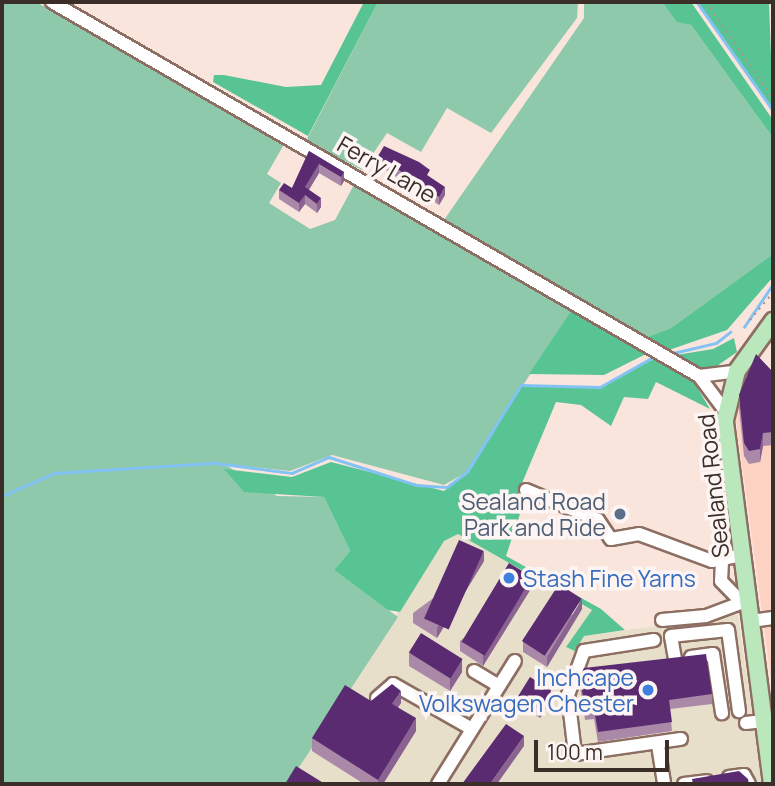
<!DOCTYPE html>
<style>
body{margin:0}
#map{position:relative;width:775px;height:786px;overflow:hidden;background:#fae5dd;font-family:Manrope,sans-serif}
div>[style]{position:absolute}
.built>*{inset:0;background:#fdd2c2}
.industrial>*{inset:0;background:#e8dfca}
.green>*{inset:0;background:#8dc9aa}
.forest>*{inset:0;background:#58c494}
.stream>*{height:2.5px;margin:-1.25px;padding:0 1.25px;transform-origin:1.25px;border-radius:1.25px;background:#83c2f5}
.path>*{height:2px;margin-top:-1px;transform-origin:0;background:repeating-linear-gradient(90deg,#a6948e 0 2px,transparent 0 7px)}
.roads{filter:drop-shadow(2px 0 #8d6e62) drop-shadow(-2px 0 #8d6e62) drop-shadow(0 2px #8d6e62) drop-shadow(0 -2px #8d6e62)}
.minor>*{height:12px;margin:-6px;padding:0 6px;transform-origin:6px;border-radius:6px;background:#fff}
.major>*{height:16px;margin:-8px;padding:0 8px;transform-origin:8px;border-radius:8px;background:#bbe7bd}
.wall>*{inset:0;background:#aa88a7}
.shaded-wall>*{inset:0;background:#8a6391}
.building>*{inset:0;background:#5a2b71;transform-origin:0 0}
.dots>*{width:19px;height:19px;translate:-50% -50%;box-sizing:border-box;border:4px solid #fdf5f3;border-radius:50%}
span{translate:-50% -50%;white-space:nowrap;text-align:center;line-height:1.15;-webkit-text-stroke:7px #fdf5f3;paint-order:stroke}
.street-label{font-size:23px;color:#3b2e29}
.service-label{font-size:23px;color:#4e5e75}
.right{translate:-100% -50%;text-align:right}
.shop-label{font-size:23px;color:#366cbe}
.left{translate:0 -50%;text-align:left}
.frame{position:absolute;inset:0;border:4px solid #3b2e29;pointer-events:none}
.scale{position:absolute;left:534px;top:740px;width:135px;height:32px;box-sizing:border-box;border:4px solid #3b2e29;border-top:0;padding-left:9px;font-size:21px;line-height:24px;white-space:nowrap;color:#3b2e29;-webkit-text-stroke:5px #fdf5f3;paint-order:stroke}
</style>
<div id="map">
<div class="built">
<i style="clip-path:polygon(758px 360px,773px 380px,773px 694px,735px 412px)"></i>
</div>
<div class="industrial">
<i style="clip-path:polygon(458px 534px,592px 611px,567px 646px,575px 651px,584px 636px,738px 615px,762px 784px,287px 784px,444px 541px)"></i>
</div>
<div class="green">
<i style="clip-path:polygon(2px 2px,36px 2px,286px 141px,267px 174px,281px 183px,269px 203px,310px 229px,335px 220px,356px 181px,573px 308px,467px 472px,444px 485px,332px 455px,290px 471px,224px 464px,277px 496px,324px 497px,350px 551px,334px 570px,398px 617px,288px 784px,2px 784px)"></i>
<i style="clip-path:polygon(378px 2px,578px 2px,577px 18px,491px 133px,447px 108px,421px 152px,387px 133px,362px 170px,306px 141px)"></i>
<i style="clip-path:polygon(584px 2px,662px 2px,677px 21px,691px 25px,773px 138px,773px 254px,671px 328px,647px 337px,444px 220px,584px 18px)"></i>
</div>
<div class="forest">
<i style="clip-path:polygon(364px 2px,378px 2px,308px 136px,213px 82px,214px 75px,224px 75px,286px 87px,321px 85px)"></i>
<i style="clip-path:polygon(662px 2px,691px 2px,773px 120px,773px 138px,691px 25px,677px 22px)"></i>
<i style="clip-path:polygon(697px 2px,769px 2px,773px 110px)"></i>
<i style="clip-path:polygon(773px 254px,773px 277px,727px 330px,669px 350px,647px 337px,671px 328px)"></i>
<i style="clip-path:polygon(573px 308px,648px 353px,604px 375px,529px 374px)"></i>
<i style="clip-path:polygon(734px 338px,737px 352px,717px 366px,700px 368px,676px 355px,713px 349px)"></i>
<i style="clip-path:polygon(656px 358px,692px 379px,710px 409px,656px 382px,648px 399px,624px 397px,611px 426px,581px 405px,556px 402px,520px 488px,525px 499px,506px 556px,601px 609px,625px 630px,584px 636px,575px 651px,566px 647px,592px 610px,458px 534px,444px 541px,400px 612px,388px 610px,334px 570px,350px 551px,324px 497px,244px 492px,224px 469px,292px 477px,331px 462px,444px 491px,467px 472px,521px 385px,600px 387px)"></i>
</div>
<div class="stream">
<i style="left:697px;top:2px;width:132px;rotate:54.9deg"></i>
<i style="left:744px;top:327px;width:52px;rotate:-56deg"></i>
<i style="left:673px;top:353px;width:44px;rotate:-13.1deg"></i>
<i style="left:716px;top:343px;width:18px;rotate:-38deg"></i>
<i style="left:2px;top:496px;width:58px;rotate:-23.5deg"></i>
<i style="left:55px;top:473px;width:161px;rotate:-3.6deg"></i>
<i style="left:216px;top:463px;width:77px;rotate:7.5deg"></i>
<i style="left:292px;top:473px;width:40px;rotate:-23.4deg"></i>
<i style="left:329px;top:457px;width:92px;rotate:17.7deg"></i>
<i style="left:417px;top:485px;width:30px;rotate:4deg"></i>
<i style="left:447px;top:487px;width:25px;rotate:-37deg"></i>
<i style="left:467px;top:472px;width:102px;rotate:-58.2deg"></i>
<i style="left:521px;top:385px;width:79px;rotate:1.5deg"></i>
<i style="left:600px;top:387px;width:61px;rotate:-29.5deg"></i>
</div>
<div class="path">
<i style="left:706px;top:2px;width:118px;rotate:55.4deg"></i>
<i style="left:750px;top:320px;width:35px;rotate:-50deg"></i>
</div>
<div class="roads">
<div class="minor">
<i style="left:52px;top:2px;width:747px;rotate:30.03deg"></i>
<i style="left:699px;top:376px;width:38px;rotate:-7deg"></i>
<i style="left:699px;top:376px;width:45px;rotate:53.1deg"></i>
<i style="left:526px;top:490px;width:78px;rotate:22.6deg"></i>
<i style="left:598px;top:520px;width:23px;rotate:56deg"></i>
<i style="left:611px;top:539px;width:28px;rotate:-10deg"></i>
<i style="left:639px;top:534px;width:78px;rotate:20.3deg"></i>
<i style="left:712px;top:561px;width:32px;rotate:-11deg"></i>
<i style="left:722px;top:562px;width:19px;rotate:93deg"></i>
<i style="left:721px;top:581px;width:28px;rotate:46deg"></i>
<i style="left:662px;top:620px;width:44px;rotate:-5.2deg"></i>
<i style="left:706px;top:616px;width:46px;rotate:-20.4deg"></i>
<i style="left:751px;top:621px;width:22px;rotate:-8deg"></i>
<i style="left:654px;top:640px;width:71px;rotate:171.1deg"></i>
<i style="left:584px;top:651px;width:47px;rotate:110deg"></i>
<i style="left:568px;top:695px;width:59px;rotate:83.2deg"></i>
<i style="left:575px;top:754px;width:107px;rotate:-8.1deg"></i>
<i style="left:691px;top:657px;width:22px;rotate:-8deg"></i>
<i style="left:713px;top:654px;width:60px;rotate:81.3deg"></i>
<i style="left:675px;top:659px;width:23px;rotate:-100deg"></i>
<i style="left:671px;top:636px;width:57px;rotate:-6deg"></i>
<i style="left:728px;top:630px;width:82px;rotate:82.3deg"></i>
<i style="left:474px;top:671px;width:29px;rotate:31deg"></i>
<i style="left:377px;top:698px;width:21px;rotate:-41deg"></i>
<i style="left:393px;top:684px;width:91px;rotate:29.7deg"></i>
<i style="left:746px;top:723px;width:17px;rotate:-7deg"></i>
<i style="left:658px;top:745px;width:39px;rotate:81deg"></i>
<i style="left:729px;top:777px;width:15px;rotate:-8deg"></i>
<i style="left:744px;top:775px;width:10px;rotate:61deg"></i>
<i style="left:438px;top:784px;width:145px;rotate:-58deg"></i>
<i style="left:684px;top:784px;width:23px;rotate:-7deg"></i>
</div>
<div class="major">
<i style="left:772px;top:784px;width:367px;rotate:-97.4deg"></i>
<i style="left:725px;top:420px;width:50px;rotate:-76.2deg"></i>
<i style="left:737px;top:371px;width:62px;rotate:-54.2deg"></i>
</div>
</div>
<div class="wall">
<i style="clip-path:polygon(309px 151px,344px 172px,344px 181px,341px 186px,319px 173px,309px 190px,321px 207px,317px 213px,305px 204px,299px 212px,279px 199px,279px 190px,292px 188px)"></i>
<i style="clip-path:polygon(378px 156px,430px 178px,445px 195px,439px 205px,378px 165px)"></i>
<i style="clip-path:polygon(773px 372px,773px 445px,763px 446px,760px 462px,749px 464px,744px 456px,739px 408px,739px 395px)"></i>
<i style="clip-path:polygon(484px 561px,437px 638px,413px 623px,413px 613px)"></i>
<i style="clip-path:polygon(532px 587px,483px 666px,460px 651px,460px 641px)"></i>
<i style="clip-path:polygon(582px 609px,547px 667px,523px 652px,523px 642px)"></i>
<i style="clip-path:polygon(409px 653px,462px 672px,450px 691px,409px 666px)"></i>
<i style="clip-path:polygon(580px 676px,712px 694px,712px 704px,670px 709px,672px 731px,598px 742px,594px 719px,585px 720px,580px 686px)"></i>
<i style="clip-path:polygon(518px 695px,551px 700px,540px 718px,518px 705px)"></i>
<i style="clip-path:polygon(371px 701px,401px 703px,398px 707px,416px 731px,383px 784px,364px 784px,312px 751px,312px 738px)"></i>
</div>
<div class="shaded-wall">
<i style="clip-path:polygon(319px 164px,319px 173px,305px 196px,305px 187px)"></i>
<i style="clip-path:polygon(344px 172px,344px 181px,341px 186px,341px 177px)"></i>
<i style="clip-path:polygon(445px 187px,445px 195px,439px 205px,439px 197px)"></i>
<i style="clip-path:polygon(305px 195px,305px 204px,299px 212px,299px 203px)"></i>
<i style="clip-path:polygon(321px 198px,321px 207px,317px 213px,317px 204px)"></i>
<i style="clip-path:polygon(763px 433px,763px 446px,760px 462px,760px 449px)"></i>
<i style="clip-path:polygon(484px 551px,484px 561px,437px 638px,437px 628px)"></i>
<i style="clip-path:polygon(532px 577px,532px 587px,483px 666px,483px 656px)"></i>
<i style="clip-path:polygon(582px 599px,582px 609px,547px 667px,547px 657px)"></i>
<i style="clip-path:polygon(462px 659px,462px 672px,450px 691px,450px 678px)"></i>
<i style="clip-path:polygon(551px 690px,551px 700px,540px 718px,540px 709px)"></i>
<i style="clip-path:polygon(401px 691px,401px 703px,392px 716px,392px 704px)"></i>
<i style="clip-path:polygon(416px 718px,416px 731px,383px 784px,378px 784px,378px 780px)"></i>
<i style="clip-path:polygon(524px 736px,524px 746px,497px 784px,490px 784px)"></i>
</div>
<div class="building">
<i style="clip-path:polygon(384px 146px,419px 162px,430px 170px,427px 175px,445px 187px,439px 197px,378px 156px)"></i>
<i style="clip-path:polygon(309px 151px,344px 172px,341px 177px,319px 164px,305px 187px,321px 198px,317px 204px,305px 195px,299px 203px,279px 190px,284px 183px,292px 188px)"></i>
<i style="clip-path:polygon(756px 354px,773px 372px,773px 432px,763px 433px,760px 449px,749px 451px,744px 443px,739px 395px)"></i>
<i style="left:459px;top:540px;width:27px;height:86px;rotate:24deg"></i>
<i style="left:509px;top:563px;width:27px;height:92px;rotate:31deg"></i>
<i style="left:559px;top:584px;width:27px;height:68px;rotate:33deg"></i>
<i style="left:421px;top:633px;width:49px;height:23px;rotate:32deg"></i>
<i style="clip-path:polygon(706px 654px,712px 694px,669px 700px,672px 722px,598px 732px,594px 709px,585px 710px,580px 676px,584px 668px)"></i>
<i style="left:530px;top:677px;width:25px;height:22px;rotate:32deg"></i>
<i style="clip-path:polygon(392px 684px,401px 691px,392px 704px,416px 718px,378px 780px,312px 738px,345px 685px,371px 701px)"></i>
<i style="clip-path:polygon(506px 724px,524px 736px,490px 784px,462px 784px)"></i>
<i style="clip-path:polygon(296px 766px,325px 784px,285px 784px)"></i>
<i style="clip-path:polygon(739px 771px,748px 779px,749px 784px,693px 784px,692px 779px)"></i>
</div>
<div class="dots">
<i style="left:620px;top:514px;background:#5c6f8a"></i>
<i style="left:509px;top:578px;background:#3f7fe0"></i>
<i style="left:648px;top:690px;background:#3f7fe0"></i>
</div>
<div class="street-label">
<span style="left:387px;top:169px;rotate:30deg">Ferry Lane</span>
<span style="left:713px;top:486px;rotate:-96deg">Sealand Road</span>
</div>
<div class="service-label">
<span class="right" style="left:606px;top:514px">Sealand Road<br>Park and Ride</span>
</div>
<div class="shop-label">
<span class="left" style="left:523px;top:578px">Stash Fine Yarns</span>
<span class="right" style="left:634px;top:690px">Inchcape<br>Volkswagen Chester</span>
</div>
<div class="frame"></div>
<div class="scale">100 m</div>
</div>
